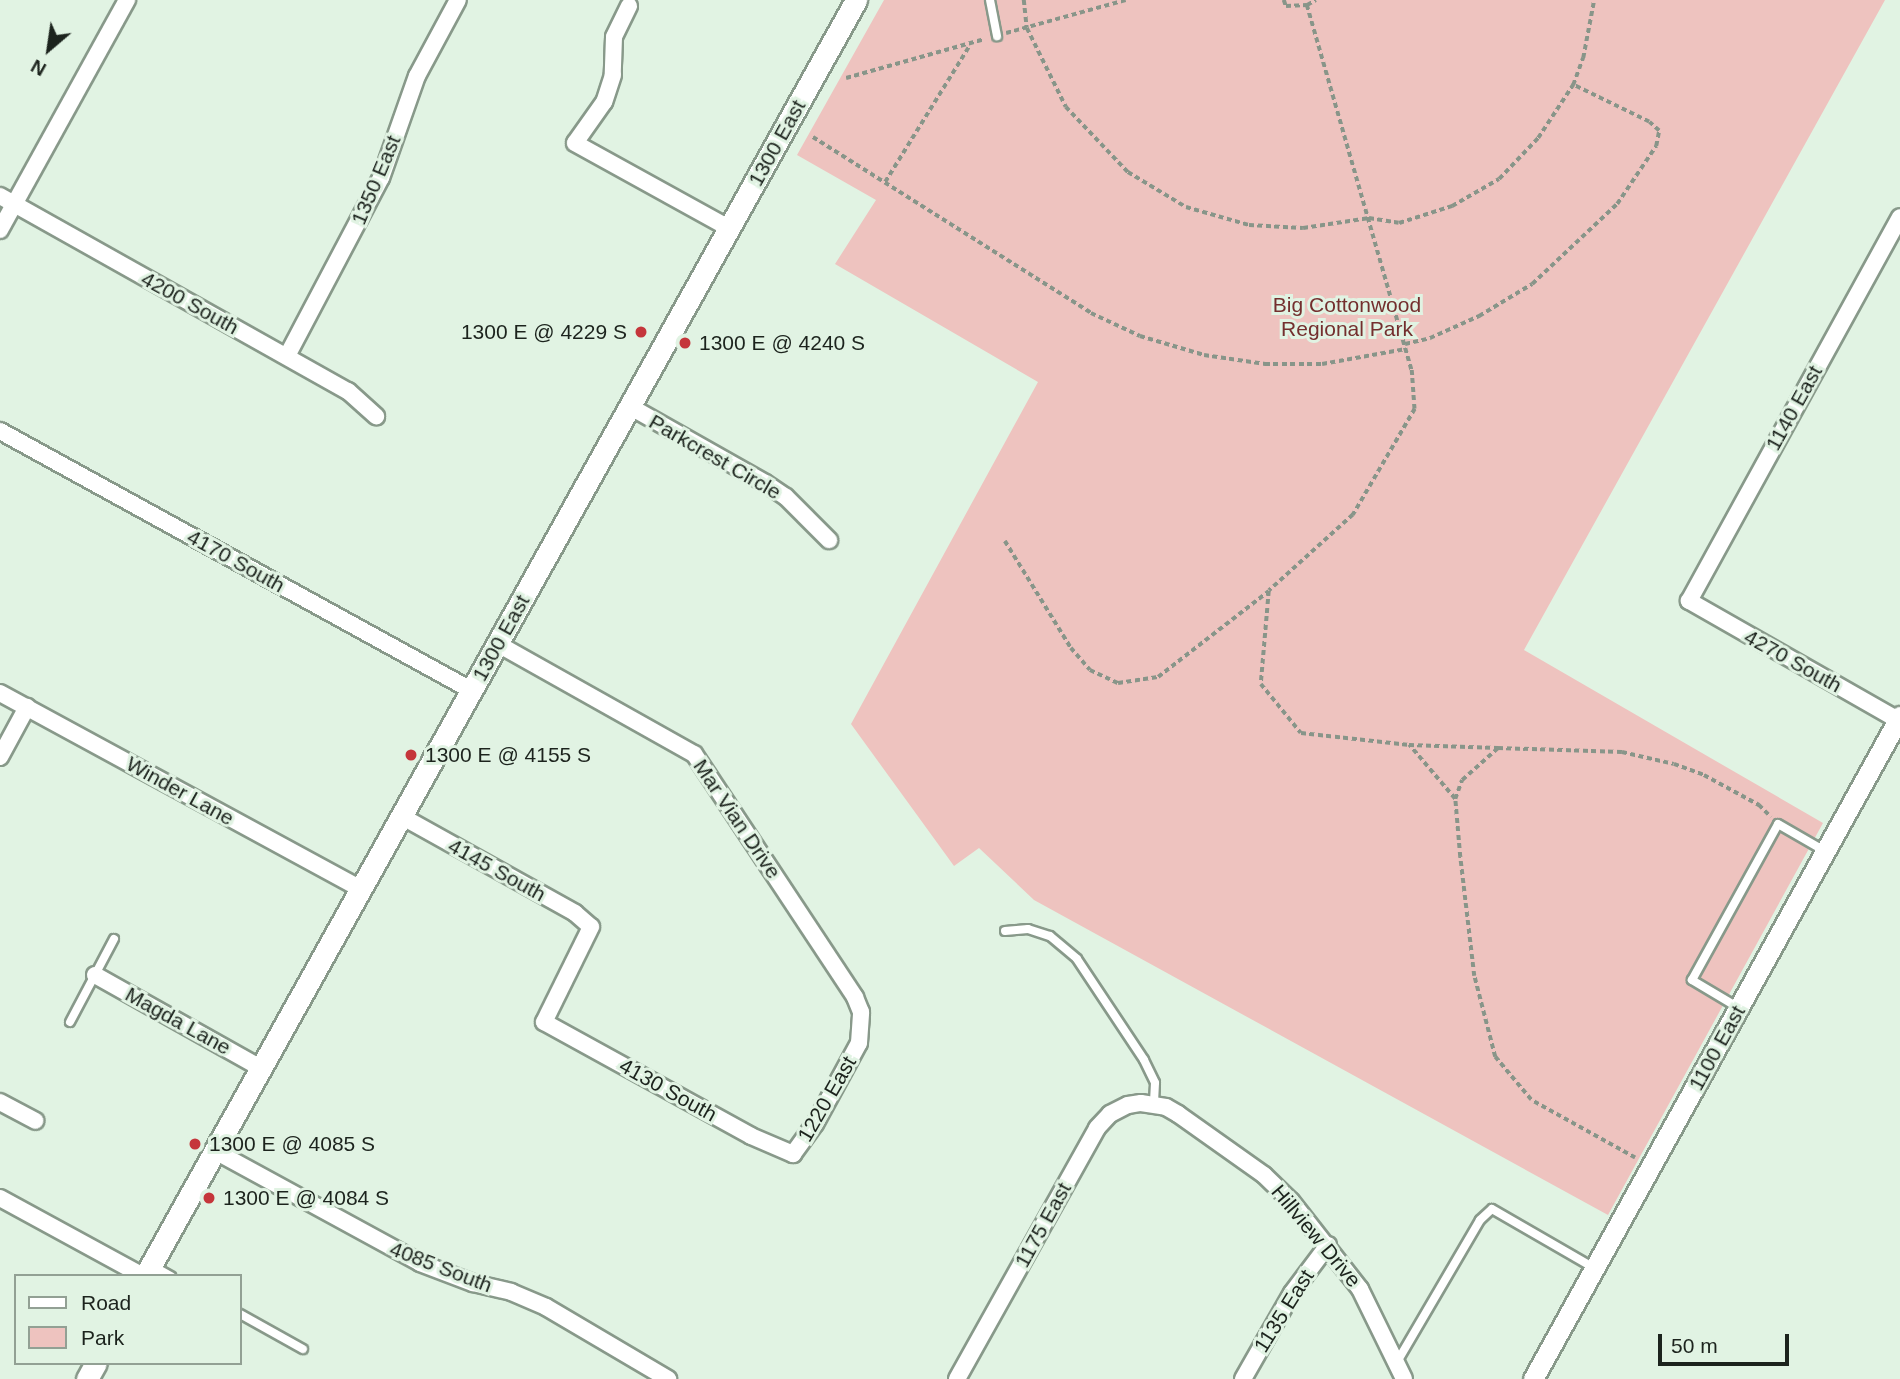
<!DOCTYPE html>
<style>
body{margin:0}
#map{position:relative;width:1900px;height:1379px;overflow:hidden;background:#e1f3e3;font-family:Helvetica,sans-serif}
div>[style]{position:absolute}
.green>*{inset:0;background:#eec3bf}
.path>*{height:3.5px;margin-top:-1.75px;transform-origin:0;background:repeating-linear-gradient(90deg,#889589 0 5px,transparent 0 8.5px)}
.roads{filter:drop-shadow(2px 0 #88998a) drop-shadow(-2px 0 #88998a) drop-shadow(0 2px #88998a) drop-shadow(0 -2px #88998a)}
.service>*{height:8px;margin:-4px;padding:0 4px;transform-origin:4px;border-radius:4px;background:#fff}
.minor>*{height:16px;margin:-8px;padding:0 8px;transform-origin:8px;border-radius:8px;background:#fff}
.tertiary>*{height:19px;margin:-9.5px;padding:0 9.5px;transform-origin:9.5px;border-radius:9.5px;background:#fff}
.secondary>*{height:21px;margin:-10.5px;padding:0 10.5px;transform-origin:10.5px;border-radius:10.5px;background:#fff}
.dots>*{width:19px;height:19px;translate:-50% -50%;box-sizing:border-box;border:4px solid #e1f3e3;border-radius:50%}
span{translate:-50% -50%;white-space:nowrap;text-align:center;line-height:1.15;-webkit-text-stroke:6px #e1f3e3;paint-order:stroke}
.street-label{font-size:21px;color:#1c231d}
.park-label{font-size:21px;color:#742f2e}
.poi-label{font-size:21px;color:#1c231d}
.right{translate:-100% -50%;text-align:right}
.left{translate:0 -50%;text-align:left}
.legend{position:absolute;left:14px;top:1274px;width:228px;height:91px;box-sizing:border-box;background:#e1f3e3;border:2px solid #92a094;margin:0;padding:9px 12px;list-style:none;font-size:21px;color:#1c231d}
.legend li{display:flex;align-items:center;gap:14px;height:35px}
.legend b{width:35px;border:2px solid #92a094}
.north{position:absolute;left:14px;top:14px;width:70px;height:70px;-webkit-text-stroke:5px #e1f3e3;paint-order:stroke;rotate:209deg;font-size:19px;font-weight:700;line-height:28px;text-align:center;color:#1c231d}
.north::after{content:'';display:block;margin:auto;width:24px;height:32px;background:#1c231d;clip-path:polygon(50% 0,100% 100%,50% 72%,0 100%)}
.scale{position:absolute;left:1658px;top:1334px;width:131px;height:32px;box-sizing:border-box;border:4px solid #1c231d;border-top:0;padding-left:9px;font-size:21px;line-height:24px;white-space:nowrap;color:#1c231d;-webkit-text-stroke:5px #e1f3e3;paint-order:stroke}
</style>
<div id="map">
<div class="green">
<i style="clip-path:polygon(884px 0,1885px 0,1524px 650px,1823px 823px,1608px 1215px,1034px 900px,979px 848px,954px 866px,851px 724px,1038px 382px,835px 264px,876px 200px,797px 155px)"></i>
</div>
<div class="path">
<i style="left:1024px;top:0;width:28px;rotate:84deg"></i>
<i style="left:1027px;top:28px;width:88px;rotate:63.7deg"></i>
<i style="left:1066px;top:107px;width:90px;rotate:46.4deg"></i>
<i style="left:1128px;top:172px;width:68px;rotate:31.1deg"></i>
<i style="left:1186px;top:207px;width:66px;rotate:15.9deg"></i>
<i style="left:1249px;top:225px;width:54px;rotate:3.2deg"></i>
<i style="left:1303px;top:228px;width:67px;rotate:-8.6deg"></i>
<i style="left:1369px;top:218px;width:30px;rotate:9deg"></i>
<i style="left:1399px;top:223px;width:56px;rotate:-17.8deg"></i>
<i style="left:1452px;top:206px;width:54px;rotate:-29.9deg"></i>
<i style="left:1499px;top:179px;width:57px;rotate:-46.4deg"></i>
<i style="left:1538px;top:138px;width:64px;rotate:-56.6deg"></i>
<i style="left:1573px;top:85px;width:29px;rotate:-70deg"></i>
<i style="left:1583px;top:58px;width:59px;rotate:-79.3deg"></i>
<i style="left:1284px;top:0;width:6px;rotate:72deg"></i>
<i style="left:1286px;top:6px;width:21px;rotate:-3deg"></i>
<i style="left:1307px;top:5px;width:10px;rotate:-29deg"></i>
<i style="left:1307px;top:5px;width:380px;rotate:74deg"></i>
<i style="left:1412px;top:370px;width:39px;rotate:86deg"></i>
<i style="left:1415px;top:409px;width:123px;rotate:120.3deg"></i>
<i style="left:1353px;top:515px;width:113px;rotate:137.9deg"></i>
<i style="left:1269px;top:591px;width:93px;rotate:94.9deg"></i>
<i style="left:1261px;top:684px;width:63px;rotate:50.8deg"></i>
<i style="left:1301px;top:733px;width:109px;rotate:6.3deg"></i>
<i style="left:1006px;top:33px;width:124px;rotate:-15.4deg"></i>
<i style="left:846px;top:78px;width:144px;rotate:-15.7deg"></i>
<i style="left:813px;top:137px;width:329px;rotate:32.3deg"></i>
<i style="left:1091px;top:313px;width:54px;rotate:25.1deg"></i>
<i style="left:1140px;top:336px;width:67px;rotate:16.5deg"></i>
<i style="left:1204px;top:355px;width:62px;rotate:8.4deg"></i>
<i style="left:1265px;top:364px;width:57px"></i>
<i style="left:1322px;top:364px;width:85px;rotate:-10.1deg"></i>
<i style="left:885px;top:182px;width:161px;rotate:-58.2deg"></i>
<i style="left:1405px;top:344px;width:26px;rotate:-13deg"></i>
<i style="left:1430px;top:338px;width:54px;rotate:-24.2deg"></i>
<i style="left:1479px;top:316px;width:62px;rotate:-31.1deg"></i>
<i style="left:1532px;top:284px;width:117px;rotate:-43.3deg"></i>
<i style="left:1617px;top:204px;width:70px;rotate:-56.1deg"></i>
<i style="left:1656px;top:146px;width:15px;rotate:-79deg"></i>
<i style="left:1659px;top:131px;width:13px;rotate:-138deg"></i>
<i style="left:1649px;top:122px;width:85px;rotate:-154deg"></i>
<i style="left:1005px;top:541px;width:126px;rotate:58.3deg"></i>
<i style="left:1071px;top:648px;width:29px;rotate:49deg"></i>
<i style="left:1090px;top:670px;width:31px;rotate:25deg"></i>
<i style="left:1118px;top:683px;width:40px;rotate:-8.5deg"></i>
<i style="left:1158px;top:677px;width:140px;rotate:-37.8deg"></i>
<i style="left:1455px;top:799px;width:71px;rotate:-130.4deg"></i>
<i style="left:1409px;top:745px;width:89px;rotate:1.9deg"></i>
<i style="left:1635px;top:1158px;width:119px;rotate:-150.9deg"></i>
<i style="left:1531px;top:1100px;width:56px;rotate:-129.9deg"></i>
<i style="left:1495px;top:1057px;width:84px;rotate:-104.5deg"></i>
<i style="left:1474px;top:976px;width:120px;rotate:-96.7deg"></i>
<i style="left:1460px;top:857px;width:58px;rotate:-94.9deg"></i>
<i style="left:1455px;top:799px;width:20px;rotate:-70deg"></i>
<i style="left:1462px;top:780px;width:48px;rotate:-41.6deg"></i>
<i style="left:1498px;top:748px;width:124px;rotate:1.8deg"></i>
<i style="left:1622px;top:752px;width:53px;rotate:13deg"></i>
<i style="left:1674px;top:764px;width:32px;rotate:20deg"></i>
<i style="left:1704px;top:775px;width:63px;rotate:28.6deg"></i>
<i style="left:1759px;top:805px;width:17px;rotate:45deg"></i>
</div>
<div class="roads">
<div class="service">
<i style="left:990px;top:0;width:37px;rotate:79deg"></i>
<i style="left:1005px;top:931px;width:23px;rotate:-5deg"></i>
<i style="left:1028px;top:929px;width:23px;rotate:18deg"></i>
<i style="left:1050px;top:936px;width:35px;rotate:40deg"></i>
<i style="left:1077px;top:959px;width:121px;rotate:56.4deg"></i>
<i style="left:1144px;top:1060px;width:25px;rotate:64deg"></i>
<i style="left:1155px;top:1083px;width:22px;rotate:93deg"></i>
<i style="left:1739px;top:1008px;width:55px;rotate:-149.2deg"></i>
<i style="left:1692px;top:980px;width:178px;rotate:-61.1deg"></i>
<i style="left:1778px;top:824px;width:54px;rotate:29.9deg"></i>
<i style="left:70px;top:1022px;width:94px;rotate:-62.1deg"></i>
<i style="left:151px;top:1265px;width:23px;rotate:29deg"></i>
<i style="left:240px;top:1314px;width:72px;rotate:29.1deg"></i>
<i style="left:1397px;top:1362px;width:164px;rotate:-59.7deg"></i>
<i style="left:1480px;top:1220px;width:16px;rotate:-43deg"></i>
<i style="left:1492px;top:1209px;width:118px;rotate:30deg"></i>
</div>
<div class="minor">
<i style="left:629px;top:6px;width:34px;rotate:116deg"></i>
<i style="left:614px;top:37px;width:38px;rotate:92deg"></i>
<i style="left:613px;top:75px;width:28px;rotate:108deg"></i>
<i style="left:604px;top:102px;width:50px;rotate:125.3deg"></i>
<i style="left:575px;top:143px;width:176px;rotate:28.9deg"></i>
<i style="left:0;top:196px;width:399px;rotate:29.3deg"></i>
<i style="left:348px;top:391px;width:38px;rotate:42deg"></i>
<i style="left:0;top:230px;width:263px;rotate:-61.1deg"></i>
<i style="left:287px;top:356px;width:201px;rotate:-62.2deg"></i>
<i style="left:381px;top:178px;width:108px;rotate:-70.6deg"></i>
<i style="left:417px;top:76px;width:86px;rotate:-61.7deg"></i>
<i style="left:629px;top:406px;width:156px;rotate:29.5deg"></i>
<i style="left:765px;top:483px;width:25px;rotate:34deg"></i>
<i style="left:786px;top:497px;width:61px;rotate:45deg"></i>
<i style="left:0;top:431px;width:538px;rotate:28.81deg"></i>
<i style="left:0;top:693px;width:411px;rotate:28.5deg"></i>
<i style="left:1898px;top:720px;width:241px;rotate:-150.3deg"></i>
<i style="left:1689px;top:601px;width:438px;rotate:-61.2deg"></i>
<i style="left:0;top:757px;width:57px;rotate:-61.6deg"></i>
<i style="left:401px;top:816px;width:199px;rotate:29.1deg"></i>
<i style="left:575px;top:913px;width:21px;rotate:41deg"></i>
<i style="left:591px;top:927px;width:106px;rotate:116.3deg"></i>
<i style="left:544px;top:1022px;width:236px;rotate:28.8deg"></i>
<i style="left:751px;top:1136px;width:46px;rotate:23.2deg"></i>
<i style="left:793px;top:1154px;width:37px;rotate:-54deg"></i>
<i style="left:815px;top:1124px;width:92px;rotate:-61.5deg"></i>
<i style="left:859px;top:1043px;width:31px;rotate:-86deg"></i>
<i style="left:861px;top:1012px;width:16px;rotate:-112deg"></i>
<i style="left:855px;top:997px;width:291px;rotate:-123.5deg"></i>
<i style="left:694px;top:754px;width:225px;rotate:-150.7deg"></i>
<i style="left:95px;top:975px;width:190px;rotate:29.3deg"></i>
<i style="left:0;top:1102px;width:40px;rotate:28deg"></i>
<i style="left:215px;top:1151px;width:234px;rotate:28.6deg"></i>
<i style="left:420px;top:1263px;width:57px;rotate:20.7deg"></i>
<i style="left:473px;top:1283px;width:39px;rotate:13deg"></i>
<i style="left:511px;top:1292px;width:38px;rotate:23deg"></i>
<i style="left:546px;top:1307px;width:142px;rotate:30.5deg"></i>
<i style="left:0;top:1198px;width:163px;rotate:28.6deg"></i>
<i style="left:957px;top:1379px;width:287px;rotate:-60.8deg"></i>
<i style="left:1097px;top:1128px;width:19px;rotate:-47deg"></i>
<i style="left:1110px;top:1114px;width:20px;rotate:-27deg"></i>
<i style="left:1128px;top:1105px;width:13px;rotate:-9deg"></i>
<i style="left:1141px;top:1103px;width:25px;rotate:9deg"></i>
<i style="left:1166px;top:1107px;width:14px;rotate:30deg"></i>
<i style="left:1178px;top:1114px;width:105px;rotate:35.3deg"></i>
<i style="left:1264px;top:1175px;width:37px;rotate:44deg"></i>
<i style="left:1291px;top:1201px;width:112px;rotate:51.9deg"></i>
<i style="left:1360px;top:1289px;width:100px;rotate:63.9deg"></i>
<i style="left:1243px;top:1379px;width:99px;rotate:-60.3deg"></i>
<i style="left:1292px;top:1293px;width:60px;rotate:-53.1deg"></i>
</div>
<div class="tertiary">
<i style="left:1533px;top:1379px;width:758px;rotate:-61.03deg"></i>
</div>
<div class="secondary">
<i style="left:145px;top:1276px;width:1461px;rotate:-60.87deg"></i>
<i style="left:87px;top:1379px;width:18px;rotate:-61deg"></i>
</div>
</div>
<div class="dots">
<i style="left:641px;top:332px;background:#c5363b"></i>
<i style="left:685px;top:343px;background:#c5363b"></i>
<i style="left:411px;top:755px;background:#c5363b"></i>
<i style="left:195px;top:1144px;background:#c5363b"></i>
<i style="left:209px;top:1198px;background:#c5363b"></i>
</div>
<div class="street-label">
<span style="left:777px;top:143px;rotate:-61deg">1300 East</span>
<span style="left:376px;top:180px;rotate:-67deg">1350 East</span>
<span style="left:190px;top:303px;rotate:29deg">4200 South</span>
<span style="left:1794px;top:408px;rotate:-61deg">1140 East</span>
<span style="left:715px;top:457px;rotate:30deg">Parkcrest Circle</span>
<span style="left:236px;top:561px;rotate:29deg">4170 South</span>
<span style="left:501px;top:638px;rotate:-61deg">1300 East</span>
<span style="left:1793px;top:661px;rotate:29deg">4270 South</span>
<span style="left:180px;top:791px;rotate:29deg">Winder Lane</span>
<span style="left:737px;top:819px;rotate:56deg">Mar Vian Drive</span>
<span style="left:497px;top:870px;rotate:29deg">4145 South</span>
<span style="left:178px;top:1021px;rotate:29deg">Magda Lane</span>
<span style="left:1717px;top:1048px;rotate:-61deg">1100 East</span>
<span style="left:668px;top:1090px;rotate:29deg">4130 South</span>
<span style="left:827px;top:1099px;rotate:-60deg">1220 East</span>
<span style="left:1043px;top:1225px;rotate:-61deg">1175 East</span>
<span style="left:1316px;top:1236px;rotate:50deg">Hillview Drive</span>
<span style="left:441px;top:1267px;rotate:21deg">4085 South</span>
<span style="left:1284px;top:1311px;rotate:-58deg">1135 East</span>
</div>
<div class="park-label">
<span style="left:1347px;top:317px">Big Cottonwood<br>Regional Park</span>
</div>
<div class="poi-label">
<span class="right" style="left:627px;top:332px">1300 E @ 4229 S</span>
<span class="left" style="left:699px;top:343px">1300 E @ 4240 S</span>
<span class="left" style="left:425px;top:755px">1300 E @ 4155 S</span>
<span class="left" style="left:209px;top:1144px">1300 E @ 4085 S</span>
<span class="left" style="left:223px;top:1198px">1300 E @ 4084 S</span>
</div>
<ul class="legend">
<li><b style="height:9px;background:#fff"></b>Road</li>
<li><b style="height:19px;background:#eec3bf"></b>Park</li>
</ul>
<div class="north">N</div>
<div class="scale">50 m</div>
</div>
